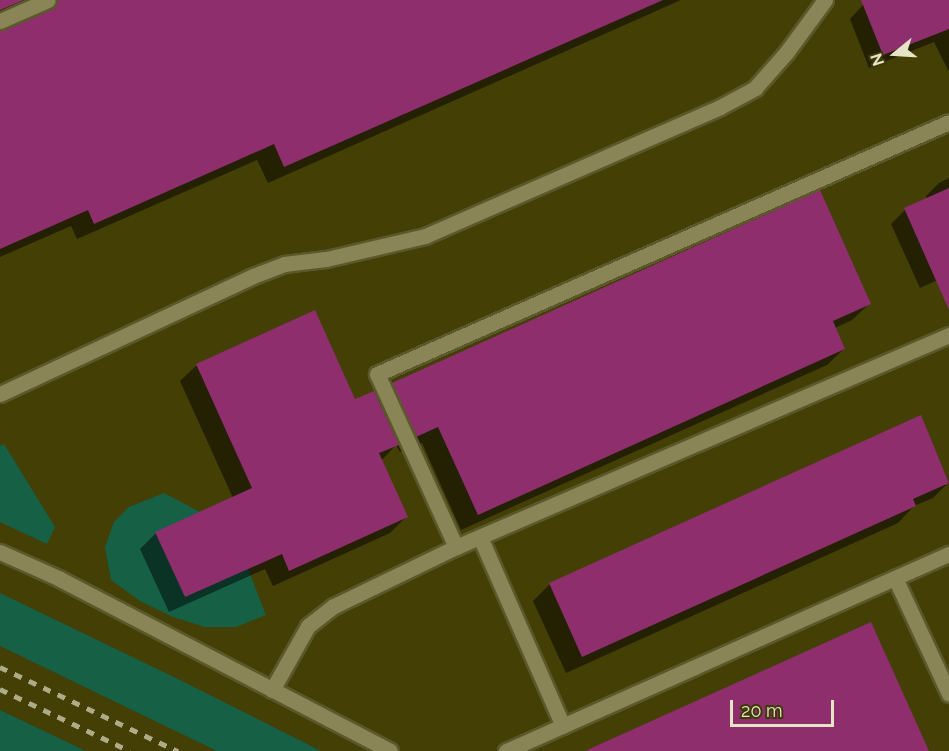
<!DOCTYPE html>
<style>
body{margin:0}
#map{position:relative;width:949px;height:751px;overflow:hidden;background:#3d3909;font-family:Raleway,sans-serif}
div>[style]{position:absolute}
.built>*{inset:0;background:#433f05}
.green>*{inset:0;background:#166046}
.shadow>*{inset:0;background:#0007}
.building>*{inset:0;background:#8e2e6c}
.roads{filter:drop-shadow(2px 0 #5b582b) drop-shadow(-2px 0 #5b582b) drop-shadow(0 2px #5b582b) drop-shadow(0 -2px #5b582b)}
.minor>*{height:15px;margin:-7.5px;padding:0 7.5px;transform-origin:7.5px;border-radius:7.5px;background:#898556}
.rail>*{height:4.5px;margin-top:-2.25px;transform-origin:0;background:repeating-linear-gradient(90deg,#aeab87 0 8px,transparent 0 16px)}
span{translate:-50% -50%;white-space:nowrap;text-align:center;line-height:1.15;-webkit-text-stroke:4.5px #3d3909;paint-order:stroke}
.north{position:absolute;left:865px;top:24px;width:60px;height:60px;-webkit-text-stroke:4px #3d3909;paint-order:stroke;rotate:252deg;font-size:16px;font-weight:700;line-height:24px;text-align:center;color:#e6e4c6}
.north::after{content:'';display:block;margin:auto;width:21px;height:27px;background:#e6e4c6;clip-path:polygon(50% 0,100% 100%,50% 72%,0 100%)}
.scale{position:absolute;left:730px;top:700px;width:104px;height:27px;box-sizing:border-box;border:3px solid #e6e4c6;border-top:0;padding-left:8px;font-size:18px;line-height:21px;white-space:nowrap;color:#e6e4c6;-webkit-text-stroke:4px #3d3909;paint-order:stroke}
</style>
<div id="map">
<div class="built">
<i style="clip-path:polygon(0 0,949px 0,949px 751px,321px 751px,0 593px)"></i>
<i style="clip-path:polygon(0 646px,172px 728px,217px 751px,86px 751px,0 710px)"></i>
</div>
<div class="green">
<i style="clip-path:polygon(4px 444px,55px 527px,47px 544px,0 522px,0 446px)"></i>
<i style="clip-path:polygon(164px 493px,200px 512px,248px 569px,266px 615px,236px 627px,205px 627px,173px 617px,140px 601px,111px 580px,105px 547px,114px 522px,129px 507px)"></i>
<i style="clip-path:polygon(0 593px,182px 681px,321px 751px,217px 751px,0 646px)"></i>
<i style="clip-path:polygon(0 710px,86px 751px,0 751px)"></i>
</div>
<div class="shadow">
<i style="clip-path:polygon(0 0,34px 0,0 19px)"></i>
<i style="clip-path:polygon(96px 0,681px 0,268px 183px,257px 160px,77px 239px,71px 226px,0 257px,0 31px)"></i>
<i style="clip-path:polygon(877px 0,949px 0,949px 72px,934px 42px,869px 68px,850px 19px,863px 5px)"></i>
<i style="clip-path:polygon(949px 178px,949px 275px,920px 288px,891px 224px,905px 210px,927px 200px,926px 196px,939px 183px)"></i>
<i style="clip-path:polygon(869px 304px,852px 320px,835px 328px,844px 349px,827px 365px,461px 530px,422px 443px,400px 452px,396px 445px,381px 461px,406px 517px,390px 533px,273px 586px,265px 569px,169px 612px,140px 549px,156px 533px,233px 498px,180px 381px,197px 365px,354px 401px,376px 400px,392px 384px)"></i>
<i style="clip-path:polygon(920px 417px,949px 482px,933px 498px,914px 506px,898px 523px,566px 673px,533px 601px,550px 584px)"></i>
</div>
<div class="building">
<i style="clip-path:polygon(0 0,24px 0,0 10px)"></i>
<i style="clip-path:polygon(58px 0,663px 0,284px 167px,274px 144px,94px 224px,88px 210px,0 249px,0 31px,52px 9px)"></i>
<i style="clip-path:polygon(861px 0,949px 0,949px 29px,883px 55px)"></i>
<i style="clip-path:polygon(949px 188px,949px 310px,904px 208px)"></i>
<i style="clip-path:polygon(820px 190px,871px 304px,833px 321px,845px 349px,478px 515px,438px 427px,416px 437px,392px 383px)"></i>
<i style="clip-path:polygon(315px 310px,355px 399px,374px 391px,399px 445px,379px 453px,408px 517px,289px 571px,282px 554px,185px 597px,155px 532px,252px 488px,196px 364px)"></i>
<i style="clip-path:polygon(921px 415px,949px 483px,913px 499px,916px 506px,582px 657px,549px 583px)"></i>
<i style="clip-path:polygon(871px 622px,929px 751px,585px 751px)"></i>
</div>
<div class="roads">
<div class="minor">
<i style="left:0;top:21px;width:52px;rotate:-23.6deg"></i>
<i style="left:0;top:394px;width:279px;rotate:-25deg"></i>
<i style="left:253px;top:276px;width:33px;rotate:-21deg"></i>
<i style="left:284px;top:264px;width:42px;rotate:-6.8deg"></i>
<i style="left:326px;top:259px;width:102px;rotate:-13.1deg"></i>
<i style="left:425px;top:236px;width:322px;rotate:-23.6deg"></i>
<i style="left:720px;top:107px;width:40px;rotate:-28deg"></i>
<i style="left:755px;top:88px;width:47px;rotate:-48.5deg"></i>
<i style="left:786px;top:53px;width:66px;rotate:-53.7deg"></i>
<i style="left:480px;top:537px;width:206px;rotate:66.3deg"></i>
<i style="left:456px;top:547px;width:190px;rotate:-114.5deg"></i>
<i style="left:377px;top:374px;width:625px;rotate:-23.78deg"></i>
<i style="left:0;top:552px;width:64px;rotate:24.1deg"></i>
<i style="left:58px;top:578px;width:374px;rotate:27.5deg"></i>
<i style="left:895px;top:578px;width:128px;rotate:65deg"></i>
<i style="left:272px;top:690px;width:73px;rotate:-60.6deg"></i>
<i style="left:308px;top:626px;width:33px;rotate:-38deg"></i>
<i style="left:334px;top:606px;width:136px;rotate:-25.8deg"></i>
<i style="left:456px;top:547px;width:537px;rotate:-23.27deg"></i>
<i style="left:506px;top:751px;width:485px;rotate:-24deg"></i>
</div>
</div>
<div class="rail">
<i style="left:0;top:667px;width:197px;rotate:25.3deg"></i>
<i style="left:0;top:689px;width:144px;rotate:25.5deg"></i>
</div>
<div class="north">N</div>
<div class="scale">20 m</div>
</div>
